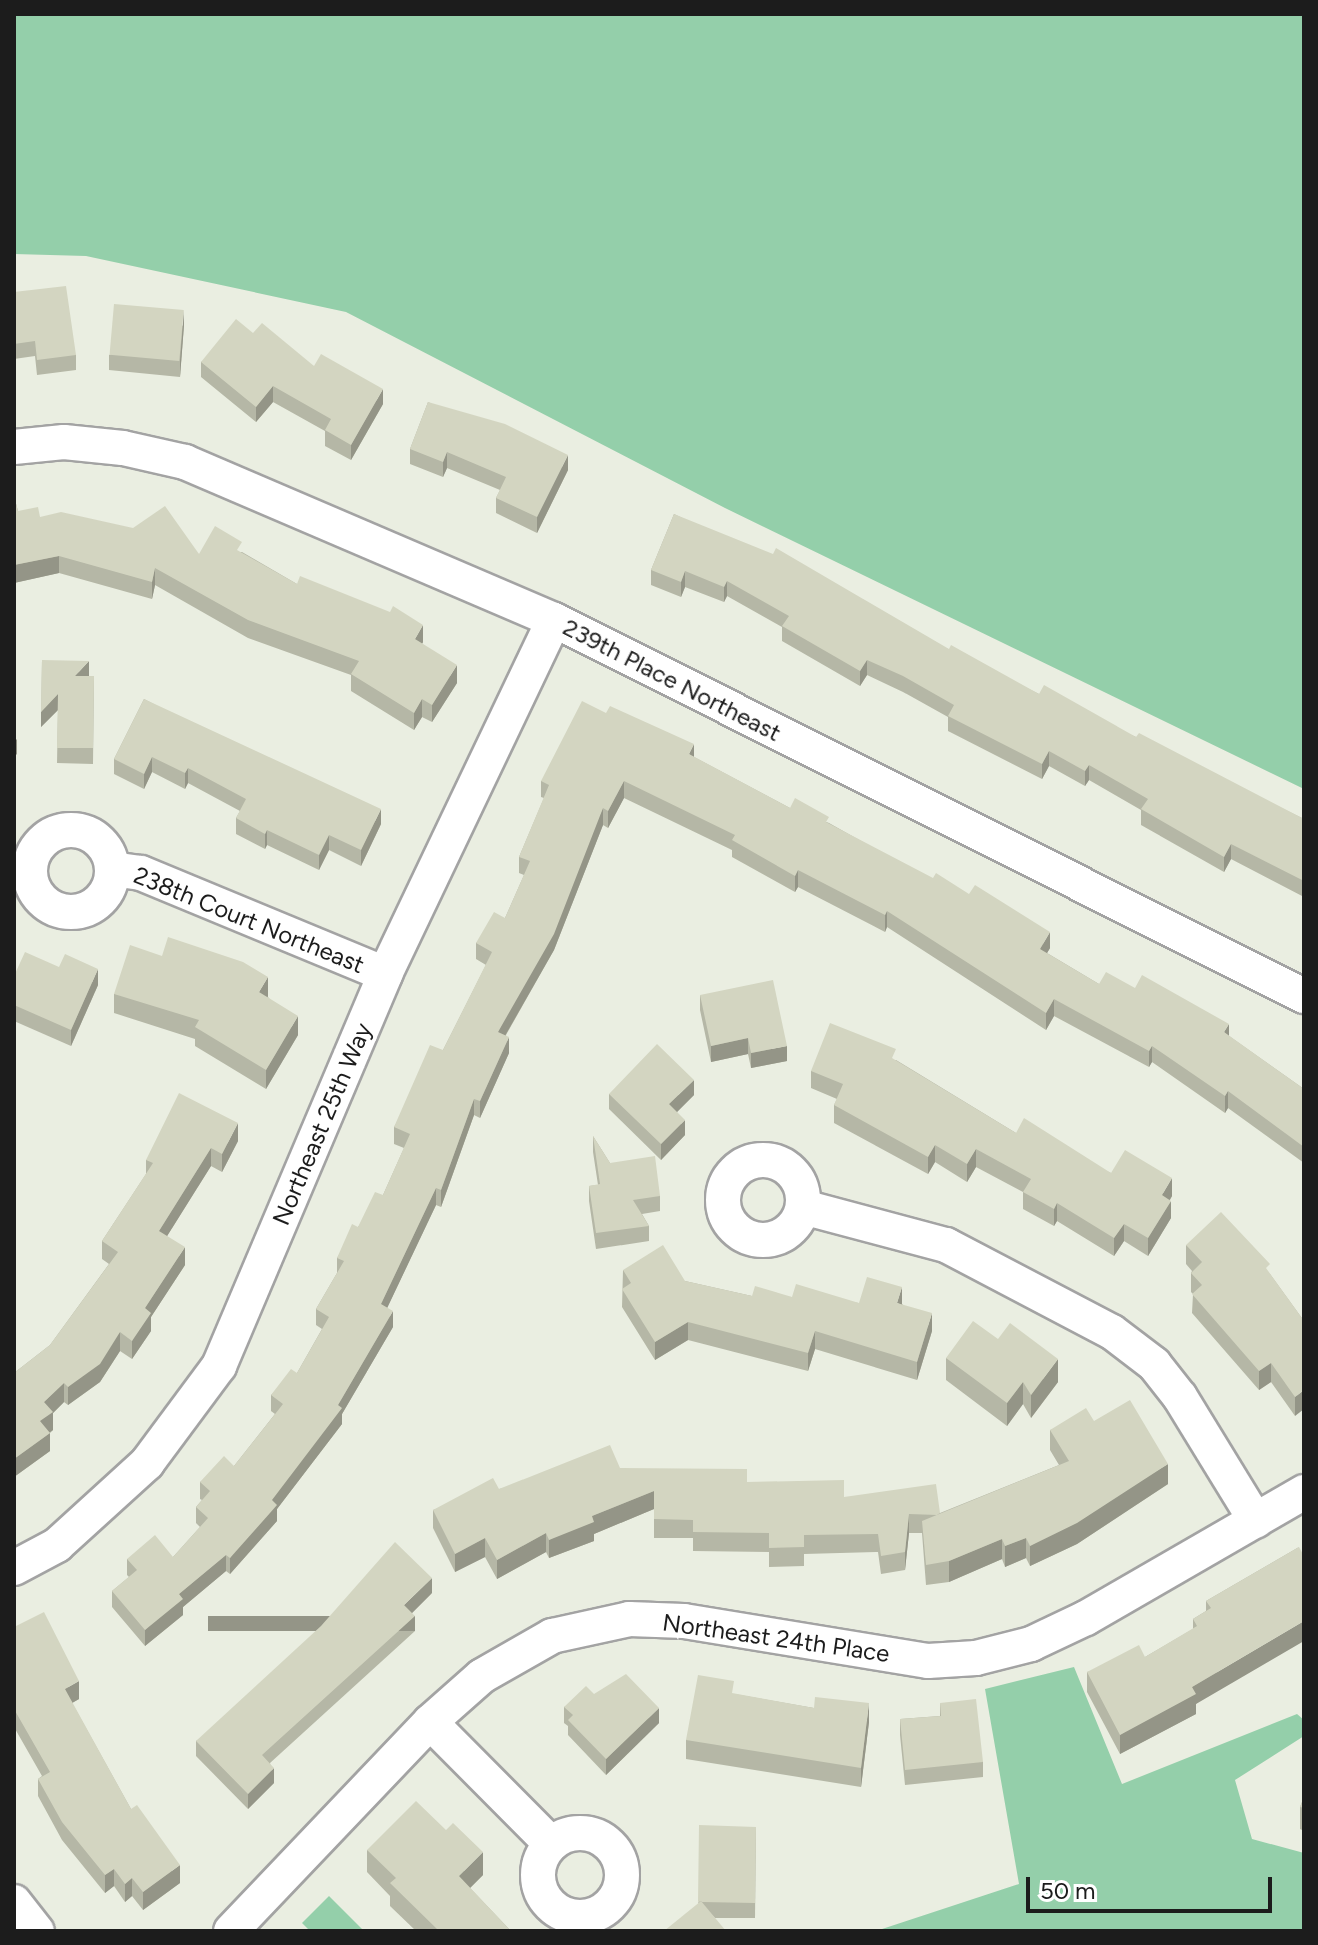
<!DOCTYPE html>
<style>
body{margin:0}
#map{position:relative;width:1318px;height:1945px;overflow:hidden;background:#eaeee1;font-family:Figtree,sans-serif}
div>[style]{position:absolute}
.forest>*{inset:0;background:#94cfaa}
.roads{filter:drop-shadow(2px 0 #a3a3a3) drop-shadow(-2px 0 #a3a3a3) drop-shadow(0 2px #a3a3a3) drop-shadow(0 -2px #a3a3a3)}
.minor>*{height:34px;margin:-17px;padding:0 17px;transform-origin:17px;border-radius:17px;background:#fff}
.minor>.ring{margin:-17px;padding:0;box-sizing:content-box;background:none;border:34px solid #fff;border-radius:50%}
.wall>*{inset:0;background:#b5b7a6}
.shaded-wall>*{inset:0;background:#949587;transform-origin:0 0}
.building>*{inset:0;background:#d3d5c1;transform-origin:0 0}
span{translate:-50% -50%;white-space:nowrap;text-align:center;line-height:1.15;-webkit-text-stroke:7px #fff;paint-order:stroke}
.street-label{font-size:24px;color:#1c1c1c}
.frame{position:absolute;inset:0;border:16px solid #1c1c1c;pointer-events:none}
.scale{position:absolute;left:1026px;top:1877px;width:246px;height:36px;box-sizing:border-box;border:4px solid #1c1c1c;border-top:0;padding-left:10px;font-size:24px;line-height:28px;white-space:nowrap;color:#1c1c1c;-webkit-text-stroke:6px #fff;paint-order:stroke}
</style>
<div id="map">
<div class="forest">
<i style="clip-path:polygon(14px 14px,1304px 14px,1304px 789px,725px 508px,346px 312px,86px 256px,14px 254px)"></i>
<i style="clip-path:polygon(1074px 1667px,1122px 1784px,1297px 1714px,1304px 1720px,1304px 1736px,1235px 1780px,1252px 1839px,1304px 1853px,1304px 1931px,876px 1931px,1019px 1884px,985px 1689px)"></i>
<i style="clip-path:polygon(329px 1896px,364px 1931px,310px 1931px,302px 1923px)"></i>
</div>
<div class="roads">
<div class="minor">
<i style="left:14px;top:447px;width:50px;rotate:-5.7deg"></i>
<i style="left:64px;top:442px;width:59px;rotate:5.8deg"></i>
<i style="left:123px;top:448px;width:64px;rotate:12.7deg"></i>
<i style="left:185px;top:462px;width:401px;rotate:23.2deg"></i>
<i style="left:554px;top:620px;width:839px;rotate:26.63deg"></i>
<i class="ring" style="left:30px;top:830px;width:48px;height:48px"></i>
<i style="left:112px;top:869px;width:29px;rotate:8deg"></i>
<i style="left:141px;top:873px;width:264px;rotate:22.5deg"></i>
<i class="ring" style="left:723px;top:1160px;width:46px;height:46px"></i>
<i style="left:803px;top:1207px;width:148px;rotate:14.9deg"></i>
<i style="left:946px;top:1245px;width:187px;rotate:27.7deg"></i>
<i style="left:1112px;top:1332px;width:53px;rotate:37.3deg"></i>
<i style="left:1154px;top:1364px;width:42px;rotate:51.8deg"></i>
<i style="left:1180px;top:1397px;width:145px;rotate:58.5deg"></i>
<i style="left:14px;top:1568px;width:49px;rotate:-28.1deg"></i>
<i style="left:57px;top:1545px;width:122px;rotate:-42.3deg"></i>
<i style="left:147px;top:1463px;width:121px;rotate:-53.4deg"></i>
<i style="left:219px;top:1366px;width:426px;rotate:-67deg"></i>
<i style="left:385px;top:974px;width:392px;rotate:-64.5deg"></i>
<i style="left:430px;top:1722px;width:172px;rotate:45.2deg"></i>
<i class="ring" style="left:538px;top:1833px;width:50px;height:50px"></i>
<i style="left:14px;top:1902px;width:37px;rotate:52deg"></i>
<i style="left:231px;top:1931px;width:289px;rotate:-46.4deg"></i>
<i style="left:430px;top:1722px;width:69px;rotate:-41.5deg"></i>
<i style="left:482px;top:1676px;width:81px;rotate:-29.7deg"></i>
<i style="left:552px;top:1636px;width:79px;rotate:-12.4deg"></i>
<i style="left:629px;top:1619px;width:55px;rotate:2.1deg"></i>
<i style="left:684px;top:1621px;width:247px;rotate:9.3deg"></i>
<i style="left:928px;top:1661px;width:48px;rotate:-3.6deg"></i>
<i style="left:976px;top:1658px;width:57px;rotate:-14.3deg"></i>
<i style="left:1031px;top:1644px;width:61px;rotate:-25.3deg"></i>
<i style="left:1086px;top:1618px;width:252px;rotate:-30deg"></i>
</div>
</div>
<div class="wall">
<i style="clip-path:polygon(14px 292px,76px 355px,76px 370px,37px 375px,35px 356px,14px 359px)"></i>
<i style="clip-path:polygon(184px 325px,180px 377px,109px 370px,109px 355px)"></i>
<i style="clip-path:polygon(253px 333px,383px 404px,351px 460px,325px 446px,325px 431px,273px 402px,256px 422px,201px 377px,201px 362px)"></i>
<i style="clip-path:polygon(428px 402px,568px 470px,537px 533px,496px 513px,496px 498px,500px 490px,447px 468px,443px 477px,410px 464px,410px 449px)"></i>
<i style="clip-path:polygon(14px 496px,18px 511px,40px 517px,199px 554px,242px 552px,297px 584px,423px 642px,422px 644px,457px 683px,432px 722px,422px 717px,414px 730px,351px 691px,351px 675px,248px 638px,155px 585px,152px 599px,59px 573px,14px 583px)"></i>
<i style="clip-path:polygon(674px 514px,1039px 694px,1136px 737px,1304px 819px,1304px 897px,1231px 859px,1224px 872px,1141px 825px,1141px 810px,1089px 780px,1085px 786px,1049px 766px,1042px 779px,948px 731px,948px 717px,903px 692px,867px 675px,860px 686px,782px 641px,782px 627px,727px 596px,724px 602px,685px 587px,681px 597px,651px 585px,651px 570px)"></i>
<i style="clip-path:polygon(42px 660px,89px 676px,94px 676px,93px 764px,57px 763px,58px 710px,41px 727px)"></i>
<i style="clip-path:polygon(144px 699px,381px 824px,361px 866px,329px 850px,319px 870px,267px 845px,265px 849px,236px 834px,236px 818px,240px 811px,188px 783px,185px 789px,152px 772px,144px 789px,114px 774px,114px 759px)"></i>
<i style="clip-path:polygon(694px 757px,790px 808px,829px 823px,1050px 948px,1047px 953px,1099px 984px,1229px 1036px,1304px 1089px,1304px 1163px,1228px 1108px,1225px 1113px,1152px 1062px,1149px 1067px,1054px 1016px,1046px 1030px,887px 927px,885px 932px,798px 887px,795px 892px,732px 857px,732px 850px,624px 798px,608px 828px,603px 825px,554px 950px,506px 1035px,509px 1053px,480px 1118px,474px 1115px,441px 1207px,436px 1205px,387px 1308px,393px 1327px,342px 1414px,342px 1424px,277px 1509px,277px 1521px,230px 1574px,226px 1571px,183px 1607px,183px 1615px,145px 1646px,112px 1607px,112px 1591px,129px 1577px,127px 1575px,127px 1559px,173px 1557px,200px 1527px,196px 1523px,196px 1507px,202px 1500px,200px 1499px,200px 1482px,234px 1466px,275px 1414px,271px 1411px,271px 1395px,297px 1373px,322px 1329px,316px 1325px,316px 1309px,337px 1273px,337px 1258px,358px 1227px,383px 1195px,404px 1148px,394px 1144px,394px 1127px,443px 1050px,486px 965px,476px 959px,476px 943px,505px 918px,524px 875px,519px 873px,519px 857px,544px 798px,541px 797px,541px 781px)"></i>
<i style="clip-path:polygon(59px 967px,98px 985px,71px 1046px,14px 1021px,14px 976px)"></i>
<i style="clip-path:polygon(114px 994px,268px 996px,268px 997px,298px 1035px,266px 1089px,195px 1046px,195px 1039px,114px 1013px)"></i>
<i style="clip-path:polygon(700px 995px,787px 1061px,751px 1068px,748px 1054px,711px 1062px,700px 1010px)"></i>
<i style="clip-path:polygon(896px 1060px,1016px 1133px,1111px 1173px,1172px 1196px,1170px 1200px,1171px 1218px,1148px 1256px,1124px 1241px,1114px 1256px,1057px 1221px,1054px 1226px,1023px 1209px,1023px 1192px,976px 1167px,967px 1182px,935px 1162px,928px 1174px,834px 1123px,834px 1105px,837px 1099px,811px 1088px,811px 1071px)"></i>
<i style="clip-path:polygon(609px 1094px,694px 1095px,677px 1112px,685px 1135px,661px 1160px,609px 1109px)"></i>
<i style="clip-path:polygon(593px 1136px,610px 1163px,660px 1196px,660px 1211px,642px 1214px,649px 1226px,649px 1241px,596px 1249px,589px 1201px,589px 1186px,598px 1185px,593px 1152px)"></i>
<i style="clip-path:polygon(238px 1141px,222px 1172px,211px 1166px,167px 1236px,185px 1265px,151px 1317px,151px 1331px,132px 1359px,120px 1351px,100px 1382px,68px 1405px,64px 1402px,53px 1413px,53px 1430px,50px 1433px,50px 1451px,14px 1477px,14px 1373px,50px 1345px,109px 1264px,102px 1259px,102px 1241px,146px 1174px,146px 1160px)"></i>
<i style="clip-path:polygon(1186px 1245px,1270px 1274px,1304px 1321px,1295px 1416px,1271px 1382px,1259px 1390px,1192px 1313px,1193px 1294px,1191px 1292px,1191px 1273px,1192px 1271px,1186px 1264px)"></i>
<i style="clip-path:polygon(623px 1270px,685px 1281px,752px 1296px,792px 1297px,859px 1303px,902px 1304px,932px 1331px,917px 1380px,815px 1349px,808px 1371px,688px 1340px,655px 1360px,622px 1307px)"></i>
<i style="clip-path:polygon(946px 1358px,1058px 1382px,1031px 1418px,1023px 1404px,1007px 1426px,946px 1380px)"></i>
<i style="clip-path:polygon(1094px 1421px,1168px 1484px,1077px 1544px,1030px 1566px,1026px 1558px,1005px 1567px,1002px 1559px,949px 1582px,926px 1585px,922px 1533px,909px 1533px,905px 1570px,881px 1574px,878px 1552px,804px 1554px,804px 1566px,769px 1567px,769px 1552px,693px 1551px,693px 1538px,654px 1538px,654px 1509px,594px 1534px,594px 1541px,549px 1558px,546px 1552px,497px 1579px,485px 1557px,455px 1572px,433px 1528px,433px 1510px,499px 1489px,620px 1468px,747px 1482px,940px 1513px,1059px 1465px,1050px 1450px,1050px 1430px)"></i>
<i style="clip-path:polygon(1299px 1547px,1196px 1704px,1196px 1714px,1120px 1754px,1087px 1692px,1087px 1672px,1145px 1657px,1193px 1629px,1193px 1619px,1206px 1611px,1206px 1601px)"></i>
<i style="clip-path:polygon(432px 1593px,412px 1613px,415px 1631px,270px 1763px,274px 1783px,248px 1809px,196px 1756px,196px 1741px)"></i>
<i style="clip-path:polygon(14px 1627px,79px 1699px,72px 1703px,131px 1809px,180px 1883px,143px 1910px,132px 1896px,125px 1902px,114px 1886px,105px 1893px,62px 1840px,38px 1796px,38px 1779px,42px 1776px,14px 1727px)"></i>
<i style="clip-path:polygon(594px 1694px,659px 1723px,606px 1775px,568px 1735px,568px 1726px,564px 1723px,564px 1707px)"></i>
<i style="clip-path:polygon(734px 1694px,814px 1708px,869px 1722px,861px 1787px,686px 1759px,686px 1740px)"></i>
<i style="clip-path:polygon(940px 1703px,983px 1762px,983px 1777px,905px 1785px,900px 1735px,900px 1719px,940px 1716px)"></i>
<i style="clip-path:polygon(1304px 1797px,1304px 1831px,1300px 1829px,1300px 1807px)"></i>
<i style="clip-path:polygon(756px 1827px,755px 1918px,715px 1918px,698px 1903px)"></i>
<i style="clip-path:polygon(367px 1850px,483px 1875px,470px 1888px,511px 1931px,416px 1931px,390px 1906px,390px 1896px,367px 1872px)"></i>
</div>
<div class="shaded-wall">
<i style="clip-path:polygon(184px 310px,184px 325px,180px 377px,180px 361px)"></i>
<i style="clip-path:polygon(273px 386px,273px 402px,256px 422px,256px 407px)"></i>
<i style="clip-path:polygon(383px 389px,383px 404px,351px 460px,351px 445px)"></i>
<i style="clip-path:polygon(447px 452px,447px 468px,443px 477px,443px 462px)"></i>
<i style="clip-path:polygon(568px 455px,568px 470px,537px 533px,537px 517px)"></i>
<i style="clip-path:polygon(59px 556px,59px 573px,14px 583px,14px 565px)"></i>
<i style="clip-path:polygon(155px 568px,155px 585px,152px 599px,152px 582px)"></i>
<i style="clip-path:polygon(685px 571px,685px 587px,681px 597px,681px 582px)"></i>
<i style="clip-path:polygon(727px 581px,727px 596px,724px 602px,724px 587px)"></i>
<i style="clip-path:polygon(423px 625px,423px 642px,415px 656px,415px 639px)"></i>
<i style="clip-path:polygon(867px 660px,867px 675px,860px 686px,860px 671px)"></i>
<i style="clip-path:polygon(89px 661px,89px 676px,75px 676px)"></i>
<i style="clip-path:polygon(457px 665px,457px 683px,432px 722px,432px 705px)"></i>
<i style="clip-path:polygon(58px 694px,58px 710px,41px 727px,41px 712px)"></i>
<i style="clip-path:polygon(422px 699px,422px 717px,414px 730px,414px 713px)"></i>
<i style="clip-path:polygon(17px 739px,17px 754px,14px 757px,14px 742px)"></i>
<i style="clip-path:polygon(694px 744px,694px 760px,689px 754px)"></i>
<i style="clip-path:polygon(1049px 751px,1049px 766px,1042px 779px,1042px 764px)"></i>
<i style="clip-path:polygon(152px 757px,152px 772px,144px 789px,144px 774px)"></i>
<i style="clip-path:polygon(1089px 765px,1089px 780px,1085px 786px,1085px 771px)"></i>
<i style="clip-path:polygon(188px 768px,188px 783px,185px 789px,185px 773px)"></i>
<i style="clip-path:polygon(624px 781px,624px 798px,608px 828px,608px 811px)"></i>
<i style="clip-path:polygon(603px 808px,603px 825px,554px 950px,498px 1048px,498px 1032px)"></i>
<i style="clip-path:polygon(381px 809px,381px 824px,361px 866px,361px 850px)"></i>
<i style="clip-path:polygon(267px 830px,267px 845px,265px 849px,265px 834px)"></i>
<i style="clip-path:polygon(329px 835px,329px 850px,319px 870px,319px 855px)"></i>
<i style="clip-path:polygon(1231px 844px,1231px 859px,1224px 872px,1224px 857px)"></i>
<i style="clip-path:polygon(798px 870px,798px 887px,795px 892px,795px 876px)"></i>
<i style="clip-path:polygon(887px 911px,887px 927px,885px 932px,885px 915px)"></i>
<i style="clip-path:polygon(1050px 932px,1050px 948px,1040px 965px,1040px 949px)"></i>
<i style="clip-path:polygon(98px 969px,98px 985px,71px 1046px,71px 1030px)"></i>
<i style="clip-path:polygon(268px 977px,268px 996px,259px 1012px,259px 992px)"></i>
<i style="clip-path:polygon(1054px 999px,1054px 1016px,1046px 1030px,1046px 1013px)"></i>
<i style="clip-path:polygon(298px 1016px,298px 1035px,266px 1089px,266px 1070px)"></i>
<i style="clip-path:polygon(1229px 1024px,1229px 1040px,1224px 1032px)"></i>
<i style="clip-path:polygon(509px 1037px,509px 1053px,480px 1118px,480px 1101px)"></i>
<i style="clip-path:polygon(748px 1038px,748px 1054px,711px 1062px,711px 1046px)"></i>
<i style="clip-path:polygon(787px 1046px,787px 1061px,751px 1068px,751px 1053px)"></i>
<i style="clip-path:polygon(1152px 1046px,1152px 1062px,1149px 1067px,1149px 1051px)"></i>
<i style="clip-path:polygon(694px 1080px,694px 1095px,669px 1120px,669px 1104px)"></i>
<i style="clip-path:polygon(1228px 1091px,1228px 1108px,1225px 1113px,1225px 1096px)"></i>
<i style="clip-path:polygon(474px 1099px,474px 1115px,441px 1207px,441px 1190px)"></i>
<i style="clip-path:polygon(685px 1120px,685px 1135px,661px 1160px,661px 1144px)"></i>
<i style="clip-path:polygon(238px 1123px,238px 1141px,222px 1172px,222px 1154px)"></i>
<i style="clip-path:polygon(935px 1145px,935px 1162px,928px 1174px,928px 1157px)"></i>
<i style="clip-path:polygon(211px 1148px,211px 1166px,159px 1249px,159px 1231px)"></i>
<i style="clip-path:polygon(976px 1149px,976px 1167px,967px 1182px,967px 1164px)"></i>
<i style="clip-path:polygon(1172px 1178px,1172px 1196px,1162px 1212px,1162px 1195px)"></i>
<i style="clip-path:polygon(436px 1188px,436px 1205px,381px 1321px,381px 1304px)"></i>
<i style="clip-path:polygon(1171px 1201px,1171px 1218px,1148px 1256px,1148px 1238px)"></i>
<i style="clip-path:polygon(1057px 1203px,1057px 1221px,1054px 1226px,1054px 1209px)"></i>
<i style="clip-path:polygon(1124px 1224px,1124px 1241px,1114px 1256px,1114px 1238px)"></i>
<i style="clip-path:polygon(185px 1247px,185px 1265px,151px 1317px,151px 1331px,132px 1359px,132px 1341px,145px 1308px)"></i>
<i style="clip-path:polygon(902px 1287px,902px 1305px,897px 1303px)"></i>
<i style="clip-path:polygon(393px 1311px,393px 1327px,342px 1414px,342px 1424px,277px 1509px,277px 1521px,230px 1574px,230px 1558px,338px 1405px)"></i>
<i style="clip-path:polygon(932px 1313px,932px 1331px,917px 1380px,917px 1362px)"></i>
<i style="clip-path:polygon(688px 1322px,688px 1340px,655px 1360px,655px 1342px)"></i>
<i style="clip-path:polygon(815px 1331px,815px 1349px,808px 1371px,808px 1353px)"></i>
<i style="clip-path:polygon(120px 1332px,120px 1351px,100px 1382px,68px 1405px,68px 1387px)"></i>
<i style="clip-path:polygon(1058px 1359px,1058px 1382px,1031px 1418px,1031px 1395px)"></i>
<i style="clip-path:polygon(1271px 1363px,1271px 1382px,1259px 1390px,1259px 1371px)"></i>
<i style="clip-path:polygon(1023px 1382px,1023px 1404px,1007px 1426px,1007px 1403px)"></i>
<i style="clip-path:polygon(64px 1383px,64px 1402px,53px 1413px,53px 1430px,40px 1439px,40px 1421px,44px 1402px)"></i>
<i style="clip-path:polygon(1304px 1390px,1304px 1409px,1295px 1416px,1295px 1397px)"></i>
<i style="clip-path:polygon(50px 1433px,50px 1451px,14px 1477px,14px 1459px)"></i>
<i style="clip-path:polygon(1168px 1464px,1168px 1484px,1077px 1544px,1030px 1566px,1030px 1546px)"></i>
<i style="clip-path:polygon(654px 1491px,654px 1509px,594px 1534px,594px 1541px,549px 1558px,549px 1540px,592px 1516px)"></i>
<i style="clip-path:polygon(909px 1514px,909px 1533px,905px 1570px,905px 1552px)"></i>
<i style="clip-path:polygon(546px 1533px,546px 1552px,497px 1579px,497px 1560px)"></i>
<i style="clip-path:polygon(485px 1538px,485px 1557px,455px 1572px,455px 1554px)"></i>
<i style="clip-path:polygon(1026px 1538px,1026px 1558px,1005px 1567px,1005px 1546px)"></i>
<i style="clip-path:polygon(1002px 1539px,1002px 1559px,949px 1582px,949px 1561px)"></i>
<i style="clip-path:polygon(226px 1555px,226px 1571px,183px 1607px,183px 1615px,145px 1646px,145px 1630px,179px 1594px)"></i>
<i style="clip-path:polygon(432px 1578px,432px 1593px,404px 1621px,404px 1605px)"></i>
<i style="left:415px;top:1616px;width:15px;height:207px;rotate:90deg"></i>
<i style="clip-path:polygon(1304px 1621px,1304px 1641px,1196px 1704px,1196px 1714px,1120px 1754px,1120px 1735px,1192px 1687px)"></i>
<i style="clip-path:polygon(79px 1681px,79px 1699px,65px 1707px,65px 1689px)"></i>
<i style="clip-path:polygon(869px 1703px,869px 1722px,861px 1787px,861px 1768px)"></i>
<i style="clip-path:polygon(659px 1708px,659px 1723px,606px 1775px,606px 1759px)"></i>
<i style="clip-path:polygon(274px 1768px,274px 1783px,248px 1809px,248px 1794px)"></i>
<i style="clip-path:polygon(483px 1852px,483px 1875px,459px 1899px,459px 1876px)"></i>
<i style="clip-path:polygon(180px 1865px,180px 1883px,143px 1910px,143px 1892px)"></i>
<i style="clip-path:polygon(114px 1869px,114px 1886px,105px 1893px,105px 1875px)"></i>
<i style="clip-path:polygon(132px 1878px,132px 1896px,125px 1902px,125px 1884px)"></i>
</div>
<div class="building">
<i style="clip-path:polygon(66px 286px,76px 355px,37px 360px,35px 341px,14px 344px,14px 292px)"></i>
<i style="left:114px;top:304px;width:70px;height:51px;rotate:5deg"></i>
<i style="clip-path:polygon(236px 319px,253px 333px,262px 323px,314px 366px,321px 354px,383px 389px,351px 445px,325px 430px,331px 419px,273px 386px,256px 407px,201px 362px)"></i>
<i style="clip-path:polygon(428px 402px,505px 424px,568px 455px,537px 517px,496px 498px,506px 477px,447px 452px,443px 462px,410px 449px)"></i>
<i style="clip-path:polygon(14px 496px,18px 511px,38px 507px,40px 517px,61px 512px,133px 528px,165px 506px,199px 554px,215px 526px,242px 542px,237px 550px,297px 584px,300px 576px,390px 612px,393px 606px,423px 625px,415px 639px,457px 665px,432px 705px,422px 699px,414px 713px,351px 674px,359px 661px,248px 620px,155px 568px,152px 582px,59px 556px,14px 565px)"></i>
<i style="clip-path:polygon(674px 514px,773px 554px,776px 548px,949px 649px,951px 645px,1039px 694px,1044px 685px,1136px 737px,1139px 733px,1304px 819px,1304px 881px,1231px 844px,1224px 857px,1141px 809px,1148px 799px,1089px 765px,1085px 771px,1049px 751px,1042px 764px,948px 716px,954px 705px,903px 676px,867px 660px,860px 671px,782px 626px,789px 616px,727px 581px,724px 587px,685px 571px,681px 582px,651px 570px)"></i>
<i style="clip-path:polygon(42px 660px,89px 661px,75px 676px,94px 676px,93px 748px,57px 748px,58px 694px,41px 712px)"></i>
<i style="clip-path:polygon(144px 699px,381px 809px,361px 850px,329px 835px,319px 855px,267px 830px,265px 834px,236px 818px,246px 799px,188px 768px,185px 773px,152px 757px,144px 774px,114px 759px)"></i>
<i style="clip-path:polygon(582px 701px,606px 713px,610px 706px,694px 744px,689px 754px,790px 808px,795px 798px,829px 817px,826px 822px,933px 878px,936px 873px,969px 894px,975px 885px,1050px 932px,1040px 949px,1099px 984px,1106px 972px,1135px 988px,1142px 975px,1229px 1024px,1224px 1032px,1304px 1089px,1304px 1147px,1228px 1091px,1225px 1096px,1152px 1046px,1149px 1051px,1054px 999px,1046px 1013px,887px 911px,885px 915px,798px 870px,795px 876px,732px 840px,735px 835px,624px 781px,608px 811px,603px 808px,554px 934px,498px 1032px,509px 1037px,480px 1101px,474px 1099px,441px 1190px,436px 1188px,381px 1304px,393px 1311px,338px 1405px,342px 1408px,272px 1500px,277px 1505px,230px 1558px,226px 1555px,179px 1594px,183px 1599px,145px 1630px,112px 1591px,137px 1570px,127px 1559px,155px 1535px,173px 1557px,208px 1518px,196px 1507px,210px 1491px,200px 1482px,224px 1456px,234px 1466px,283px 1404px,271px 1395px,291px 1369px,297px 1373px,329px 1317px,316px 1309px,344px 1261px,337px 1258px,352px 1224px,358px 1227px,375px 1192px,383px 1195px,410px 1134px,394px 1127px,430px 1045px,443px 1050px,492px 952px,476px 943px,494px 912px,505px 918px,530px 861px,519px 857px,549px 785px,541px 781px)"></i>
<i style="clip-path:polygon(168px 937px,243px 962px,268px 977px,259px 992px,298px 1016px,266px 1070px,195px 1027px,199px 1020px,114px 994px,130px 945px,162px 956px)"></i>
<i style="clip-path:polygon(25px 952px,59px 967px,65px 954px,98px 969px,71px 1030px,14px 1005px,14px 976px)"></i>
<i style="clip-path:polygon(773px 980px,787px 1046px,751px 1053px,748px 1038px,711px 1046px,700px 995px)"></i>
<i style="clip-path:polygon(830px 1023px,896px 1049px,892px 1058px,1016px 1133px,1024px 1118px,1111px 1173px,1125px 1150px,1172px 1178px,1162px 1195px,1171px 1201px,1148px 1238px,1124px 1224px,1114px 1238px,1057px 1203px,1054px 1209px,1023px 1192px,1031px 1179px,976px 1149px,967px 1164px,935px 1145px,928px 1157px,834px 1105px,843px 1084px,811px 1071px)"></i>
<i style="clip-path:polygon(657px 1044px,694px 1080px,669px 1104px,685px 1120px,661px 1144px,609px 1094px)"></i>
<i style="clip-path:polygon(179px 1093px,238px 1123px,222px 1154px,211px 1148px,159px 1231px,185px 1247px,145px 1308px,151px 1313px,132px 1341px,120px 1332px,100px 1364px,68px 1387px,64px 1383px,44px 1402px,53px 1412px,40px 1421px,50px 1433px,14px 1459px,14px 1373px,50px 1345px,118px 1252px,102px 1241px,153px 1163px,146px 1160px)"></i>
<i style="clip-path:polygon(593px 1136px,610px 1163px,655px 1156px,660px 1196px,633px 1200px,649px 1226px,596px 1233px,589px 1186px,600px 1184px)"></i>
<i style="clip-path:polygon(1221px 1212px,1270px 1264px,1266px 1268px,1304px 1321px,1304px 1390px,1295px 1397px,1271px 1363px,1259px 1371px,1192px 1294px,1202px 1285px,1191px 1273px,1202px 1262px,1186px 1245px)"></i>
<i style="clip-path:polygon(663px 1245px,685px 1281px,752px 1296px,755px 1286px,792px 1297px,796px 1284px,859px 1303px,867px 1277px,902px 1287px,897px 1303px,932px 1313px,917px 1362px,815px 1331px,808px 1353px,688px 1322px,655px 1342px,622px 1289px,631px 1283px,623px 1270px)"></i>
<i style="clip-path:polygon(973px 1321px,998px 1339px,1010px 1323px,1058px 1359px,1031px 1395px,1023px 1382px,1007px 1403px,946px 1358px)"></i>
<i style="clip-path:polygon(1130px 1400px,1168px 1464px,1077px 1523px,1030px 1546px,1026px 1538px,1005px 1546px,1002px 1539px,949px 1561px,926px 1565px,922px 1521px,1069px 1461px,1050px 1430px,1086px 1408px,1094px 1421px)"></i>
<i style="clip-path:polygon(610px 1445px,620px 1468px,747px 1469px,747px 1482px,844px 1480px,844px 1497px,936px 1484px,940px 1513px,937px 1515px,909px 1514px,905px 1552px,881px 1556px,878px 1534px,804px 1535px,804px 1547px,769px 1548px,769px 1533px,693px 1532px,693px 1520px,654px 1519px,654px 1491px,592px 1516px,594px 1522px,549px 1540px,546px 1533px,497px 1560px,485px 1538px,455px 1554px,433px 1510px,493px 1478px,499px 1489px)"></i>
<i style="clip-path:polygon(395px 1542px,432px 1578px,404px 1605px,415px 1616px,262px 1755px,274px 1768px,248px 1794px,196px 1741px,321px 1626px)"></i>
<i style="clip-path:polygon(1299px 1547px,1304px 1556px,1304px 1621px,1192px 1687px,1196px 1694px,1120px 1735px,1087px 1672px,1139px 1645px,1145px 1657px,1197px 1626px,1193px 1619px,1211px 1608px,1206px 1601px)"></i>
<i style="clip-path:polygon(44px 1612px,79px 1681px,65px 1689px,131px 1809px,137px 1805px,180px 1865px,143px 1892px,132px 1878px,125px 1884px,114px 1869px,105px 1875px,62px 1822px,38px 1779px,50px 1772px,14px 1709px,14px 1627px)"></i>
<i style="clip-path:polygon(626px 1674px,659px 1708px,606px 1759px,568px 1720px,573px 1715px,564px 1707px,586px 1686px,594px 1694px)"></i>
<i style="clip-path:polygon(698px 1675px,734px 1681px,732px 1693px,814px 1708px,815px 1697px,869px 1703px,861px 1768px,686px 1740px)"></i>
<i style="clip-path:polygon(976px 1699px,983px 1762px,905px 1770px,900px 1719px,941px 1716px,940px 1703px)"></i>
<i style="clip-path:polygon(1304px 1797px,1304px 1808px,1300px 1807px)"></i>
<i style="clip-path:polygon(416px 1801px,446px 1830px,453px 1823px,483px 1852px,459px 1876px,511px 1931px,437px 1931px,438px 1930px,390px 1883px,396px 1878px,367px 1850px)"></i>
<i style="clip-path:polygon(699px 1825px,756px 1827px,755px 1903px,702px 1902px,701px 1901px,698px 1902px)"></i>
<i style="clip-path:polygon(701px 1901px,726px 1931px,664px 1931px)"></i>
</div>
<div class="street-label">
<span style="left:672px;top:680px;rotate:27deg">239th Place Northeast</span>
<span style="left:249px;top:920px;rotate:22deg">238th Court Northeast</span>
<span style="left:322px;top:1124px;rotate:-67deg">Northeast 25th Way</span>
<span style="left:776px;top:1638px;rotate:8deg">Northeast 24th Place</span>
</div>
<div class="frame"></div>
<div class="scale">50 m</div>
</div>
